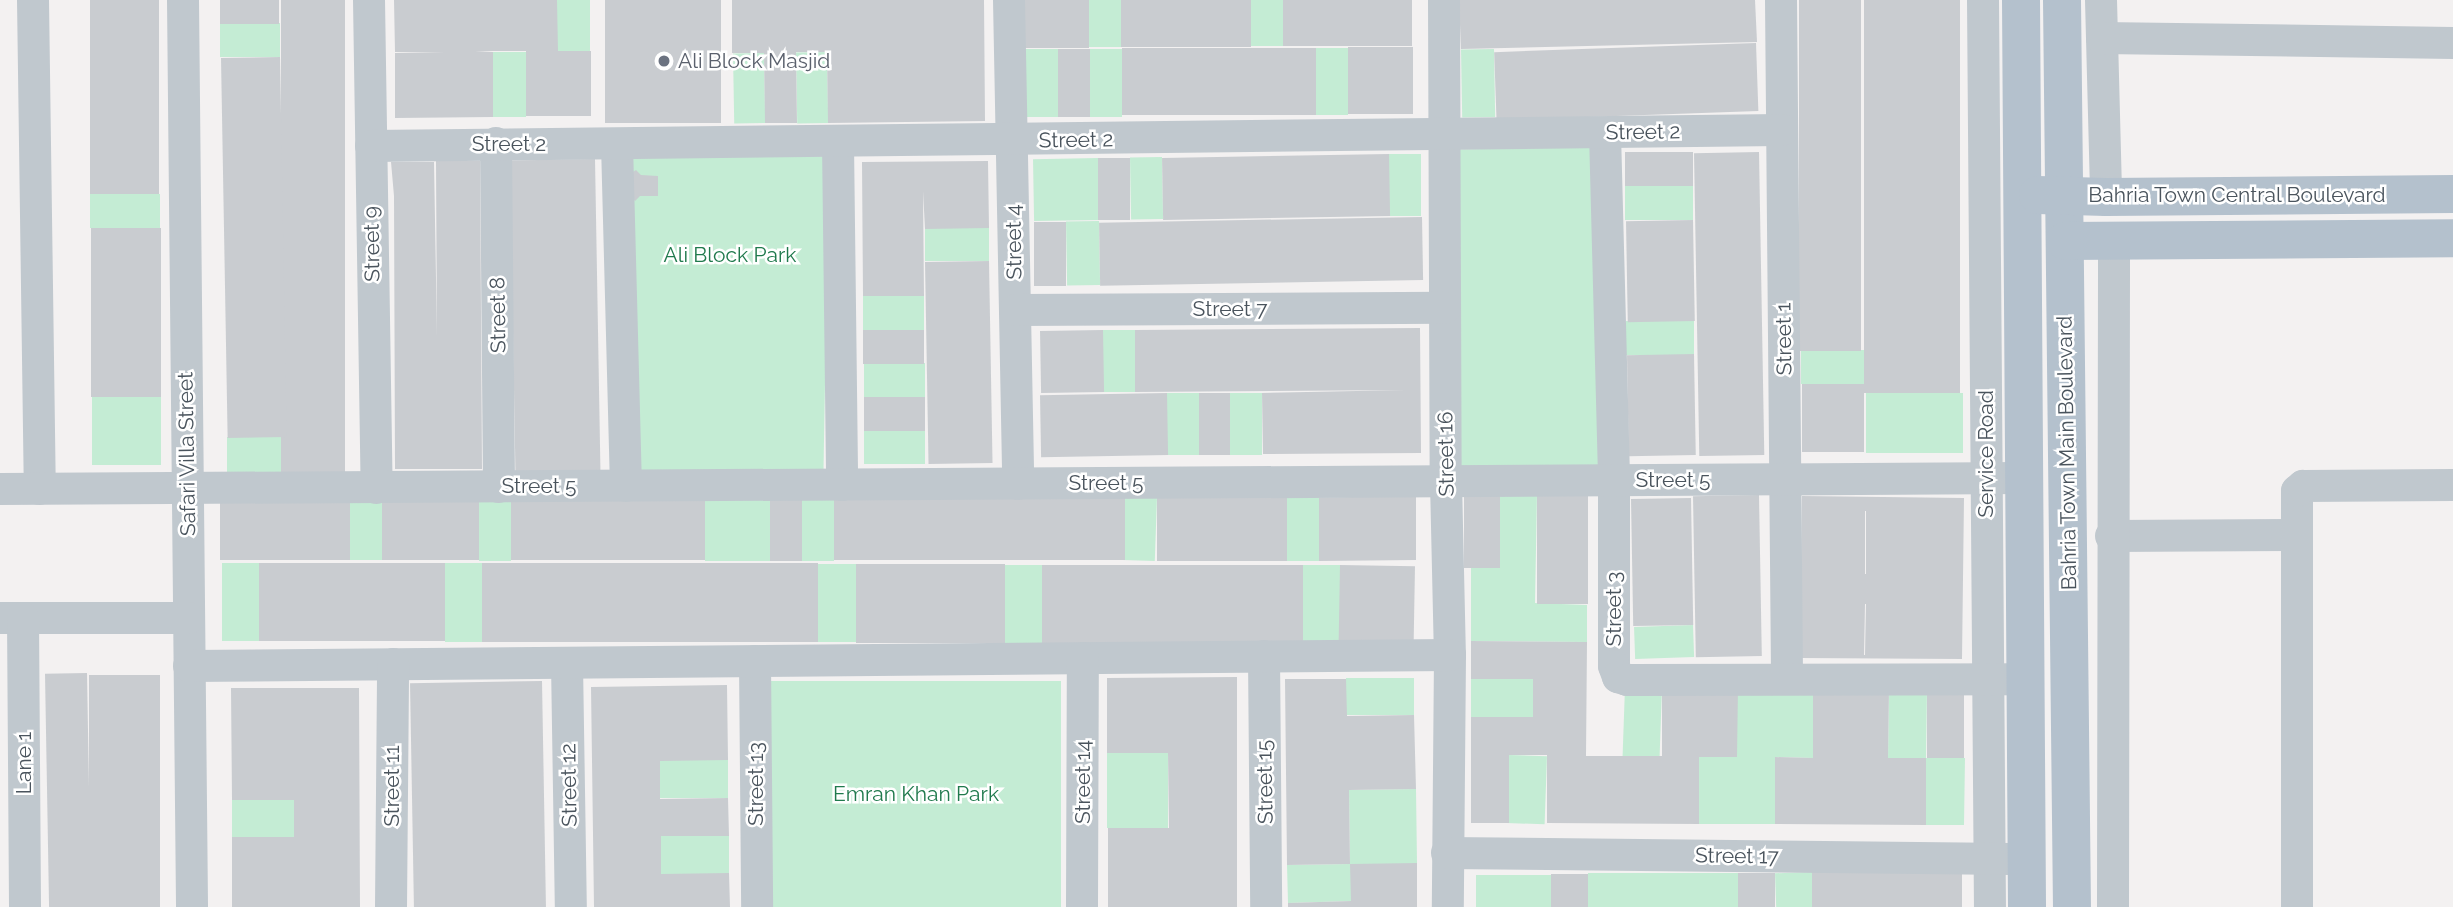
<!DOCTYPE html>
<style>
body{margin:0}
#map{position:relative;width:2453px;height:907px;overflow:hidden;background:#f3f1f1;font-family:Raleway,sans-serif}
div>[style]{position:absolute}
.green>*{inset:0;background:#c4ecd4;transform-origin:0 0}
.building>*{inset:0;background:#c9ccd0;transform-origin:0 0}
.minor>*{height:32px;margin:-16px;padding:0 16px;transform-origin:16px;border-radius:16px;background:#c0c8ce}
.major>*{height:38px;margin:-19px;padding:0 19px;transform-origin:19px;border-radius:19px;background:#b4c1cd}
.dots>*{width:19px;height:19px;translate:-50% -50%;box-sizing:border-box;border:4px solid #fff;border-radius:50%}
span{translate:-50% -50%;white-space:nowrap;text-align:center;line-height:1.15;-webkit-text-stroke:5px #fff;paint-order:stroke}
.worship-label{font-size:21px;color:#5b616d}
.left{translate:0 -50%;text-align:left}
.street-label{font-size:21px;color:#4a545d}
.park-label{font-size:21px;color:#207a4d}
</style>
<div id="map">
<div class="green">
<i style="left:557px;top:0;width:33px;height:51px"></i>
<i style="left:1089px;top:0;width:32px;height:47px"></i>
<i style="left:1251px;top:0;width:32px;height:46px"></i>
<i style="left:280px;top:23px;width:34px;height:60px;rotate:90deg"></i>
<i style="left:1316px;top:48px;width:32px;height:67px"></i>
<i style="left:1058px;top:49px;width:68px;height:33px;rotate:90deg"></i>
<i style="left:1090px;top:49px;width:32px;height:68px"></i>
<i style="left:1494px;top:49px;width:68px;height:33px;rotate:89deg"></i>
<i style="left:493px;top:52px;width:33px;height:65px"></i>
<i style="left:827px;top:52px;width:71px;height:31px;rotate:89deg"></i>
<i style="left:764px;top:53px;width:70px;height:31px;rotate:89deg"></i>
<i style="left:1598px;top:147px;width:318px;height:143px;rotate:89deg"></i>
<i style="left:628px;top:153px;width:201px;height:321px;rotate:1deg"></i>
<i style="left:1389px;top:154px;width:32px;height:62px"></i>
<i style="left:1162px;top:157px;width:62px;height:32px;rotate:89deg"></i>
<i style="left:1098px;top:158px;width:62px;height:65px;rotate:89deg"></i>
<i style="left:1693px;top:186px;width:34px;height:68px;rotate:90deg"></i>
<i style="left:90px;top:194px;width:70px;height:34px"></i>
<i style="left:1099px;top:221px;width:64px;height:33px;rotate:89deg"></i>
<i style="left:989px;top:228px;width:33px;height:64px;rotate:90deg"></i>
<i style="left:863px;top:296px;width:61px;height:34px"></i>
<i style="left:1626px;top:321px;width:68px;height:34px"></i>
<i style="left:1103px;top:330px;width:32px;height:62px"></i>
<i style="left:1864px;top:350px;width:34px;height:63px;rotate:90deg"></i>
<i style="left:925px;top:363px;width:34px;height:61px;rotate:90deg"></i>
<i style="left:1167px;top:393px;width:32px;height:62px"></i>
<i style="left:1230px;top:393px;width:32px;height:62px"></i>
<i style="left:1866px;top:393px;width:97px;height:60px"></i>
<i style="left:92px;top:397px;width:69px;height:68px"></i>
<i style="left:864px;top:431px;width:61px;height:33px"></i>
<i style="left:287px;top:437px;width:35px;height:60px;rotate:90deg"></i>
<i style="clip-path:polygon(1537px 494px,1535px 603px,1587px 605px,1587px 642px,1471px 641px,1471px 568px,1500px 495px)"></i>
<i style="left:350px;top:497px;width:32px;height:63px"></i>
<i style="left:479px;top:497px;width:32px;height:64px"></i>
<i style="left:802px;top:497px;width:32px;height:64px"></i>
<i style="left:1125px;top:497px;width:32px;height:63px;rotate:2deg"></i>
<i style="left:705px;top:498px;width:65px;height:63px"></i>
<i style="left:1287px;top:498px;width:32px;height:63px"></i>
<i style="left:222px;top:563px;width:37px;height:78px"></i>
<i style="left:445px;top:563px;width:37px;height:79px"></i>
<i style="left:818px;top:564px;width:38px;height:78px"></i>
<i style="left:1005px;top:565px;width:37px;height:78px"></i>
<i style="left:1340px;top:565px;width:79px;height:37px;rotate:90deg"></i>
<i style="left:1693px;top:625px;width:32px;height:59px;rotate:88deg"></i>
<i style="left:1414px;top:678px;width:37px;height:68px;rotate:90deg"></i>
<i style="left:1471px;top:679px;width:62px;height:38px"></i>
<i style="left:769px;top:681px;width:292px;height:226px"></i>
<i style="left:1625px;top:687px;width:37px;height:69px;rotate:2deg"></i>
<i style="clip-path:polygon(1738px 688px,1813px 689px,1813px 758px,1775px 757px,1775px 824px,1699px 824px,1699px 757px)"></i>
<i style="clip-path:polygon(1889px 690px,1927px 690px,1926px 758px,1965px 758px,1964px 825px,1926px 825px,1926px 758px,1888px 758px)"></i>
<i style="left:1107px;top:753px;width:61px;height:75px"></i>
<i style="left:1509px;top:755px;width:38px;height:68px;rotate:2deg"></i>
<i style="left:728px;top:760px;width:38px;height:68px;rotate:90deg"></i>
<i style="clip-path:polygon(1416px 789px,1417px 863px,1351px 901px,1288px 903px,1287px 865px,1350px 864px,1349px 790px)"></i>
<i style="left:294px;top:799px;width:38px;height:62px;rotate:90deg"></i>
<i style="left:661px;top:836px;width:68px;height:38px"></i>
<i style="left:1812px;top:872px;width:35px;height:37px;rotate:88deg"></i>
<i style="left:1738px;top:873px;width:34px;height:150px;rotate:90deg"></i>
<i style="left:1551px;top:875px;width:32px;height:75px;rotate:90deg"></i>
</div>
<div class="building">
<i style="left:90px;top:0;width:69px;height:194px"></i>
<i style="left:220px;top:0;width:59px;height:24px"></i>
<i style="left:281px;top:0;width:64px;height:472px"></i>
<i style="clip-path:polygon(394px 0,557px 0,558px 51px,475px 51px,493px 52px,493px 117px,395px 118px,395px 53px,445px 53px,395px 52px)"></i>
<i style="left:605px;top:0;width:116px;height:123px"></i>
<i style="clip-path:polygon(732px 0,984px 0,985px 121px,828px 123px,827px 52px,796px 52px,797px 123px,765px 123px,764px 53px,732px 53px)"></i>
<i style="left:1025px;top:0;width:64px;height:48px"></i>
<i style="left:1121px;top:0;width:130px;height:47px"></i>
<i style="left:1283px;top:0;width:129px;height:46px"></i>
<i style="clip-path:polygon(1459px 0,1755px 0,1757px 42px,1461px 49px)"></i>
<i style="left:1799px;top:0;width:62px;height:351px"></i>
<i style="left:1864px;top:0;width:96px;height:393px"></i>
<i style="left:1756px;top:43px;width:68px;height:262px;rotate:88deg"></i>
<i style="left:1413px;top:47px;width:67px;height:65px;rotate:90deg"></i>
<i style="left:1316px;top:48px;width:67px;height:194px;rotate:90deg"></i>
<i style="left:1058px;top:49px;width:32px;height:68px"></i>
<i style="left:591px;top:51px;width:65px;height:65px;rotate:90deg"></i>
<i style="left:280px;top:57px;width:380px;height:59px;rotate:89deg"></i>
<i style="left:1693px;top:152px;width:34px;height:68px;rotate:90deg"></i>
<i style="left:1759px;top:152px;width:303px;height:65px;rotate:89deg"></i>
<i style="left:1389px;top:154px;width:62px;height:227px;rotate:89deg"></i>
<i style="left:1098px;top:158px;width:32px;height:62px"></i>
<i style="left:595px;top:159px;width:312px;height:85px;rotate:89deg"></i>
<i style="clip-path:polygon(436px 161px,480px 161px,482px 469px,395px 469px,394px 196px,391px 162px,434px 162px,437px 336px)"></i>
<i style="clip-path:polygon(988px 161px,989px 228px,925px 229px,923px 191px,924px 296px,863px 296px,862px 162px)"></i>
<i style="clip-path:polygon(636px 170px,641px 175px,658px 176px,658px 196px,640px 196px,635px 201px,631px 195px,630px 174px)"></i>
<i style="left:1422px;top:217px;width:63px;height:323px;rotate:89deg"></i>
<i style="left:1693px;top:220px;width:101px;height:67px;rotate:89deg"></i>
<i style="left:1034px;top:222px;width:32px;height:64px"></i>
<i style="left:91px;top:228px;width:70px;height:169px"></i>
<i style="left:989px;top:261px;width:202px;height:64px;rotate:89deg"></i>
<i style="clip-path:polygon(1420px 328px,1421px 453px,1263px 454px,1262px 393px,1406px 390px,1135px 392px,1135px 330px)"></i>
<i style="left:863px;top:330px;width:61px;height:34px"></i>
<i style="left:1103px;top:330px;width:62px;height:63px;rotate:89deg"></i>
<i style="left:1694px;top:354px;width:101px;height:67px;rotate:89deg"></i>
<i style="left:1802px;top:384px;width:62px;height:68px"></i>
<i style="left:1167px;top:393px;width:62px;height:127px;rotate:89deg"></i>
<i style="left:1199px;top:393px;width:31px;height:62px"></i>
<i style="left:864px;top:397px;width:61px;height:34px"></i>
<i style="left:1537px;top:494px;width:51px;height:110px"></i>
<i style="left:1464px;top:495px;width:36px;height:73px"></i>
<i style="left:1759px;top:495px;width:161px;height:66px;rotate:89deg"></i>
<i style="clip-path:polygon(evenodd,1802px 496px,1964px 498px,1962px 659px,1800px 658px,1802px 496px,1865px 511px,1866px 511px,1866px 574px,1865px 574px,1865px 511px,1802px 496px,1865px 604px,1866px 604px,1865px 655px,1864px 655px,1865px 604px)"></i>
<i style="left:220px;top:497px;width:130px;height:63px"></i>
<i style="left:382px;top:497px;width:97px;height:63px"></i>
<i style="left:511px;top:497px;width:194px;height:63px"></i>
<i style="left:802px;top:497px;width:64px;height:32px;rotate:90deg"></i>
<i style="left:834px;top:497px;width:291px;height:63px"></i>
<i style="clip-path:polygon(1352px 497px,1416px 497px,1416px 560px,1319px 561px,1319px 498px)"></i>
<i style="left:1157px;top:498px;width:130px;height:63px"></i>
<i style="left:1691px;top:498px;width:127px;height:60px;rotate:89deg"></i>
<i style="left:259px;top:563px;width:186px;height:78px"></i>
<i style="left:482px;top:563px;width:336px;height:79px"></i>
<i style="left:856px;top:564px;width:149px;height:79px"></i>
<i style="left:1042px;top:565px;width:261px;height:78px"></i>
<i style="left:1340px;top:565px;width:75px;height:79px;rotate:1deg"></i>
<i style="clip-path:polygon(1471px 641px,1587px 642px,1586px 756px,1662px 756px,1662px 688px,1738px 688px,1737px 757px,1699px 757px,1699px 824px,1547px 823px,1547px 755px,1509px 755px,1509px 823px,1471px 823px,1471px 717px,1533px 717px,1533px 679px,1471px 679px)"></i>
<i style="left:87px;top:673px;width:234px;height:42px;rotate:89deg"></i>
<i style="left:160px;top:675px;width:232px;height:71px;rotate:90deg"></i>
<i style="clip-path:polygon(1237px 677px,1237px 907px,1108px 907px,1108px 828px,1169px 828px,1168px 753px,1107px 753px,1107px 678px)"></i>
<i style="clip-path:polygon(1285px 679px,1346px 679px,1347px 716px,1414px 715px,1416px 789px,1349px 790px,1350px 864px,1287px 865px)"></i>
<i style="left:542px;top:681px;width:226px;height:132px;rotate:89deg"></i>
<i style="clip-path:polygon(727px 685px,728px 760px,660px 761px,660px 799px,728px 798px,729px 836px,661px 836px,661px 874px,729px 873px,730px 907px,594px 907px,591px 687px)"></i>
<i style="clip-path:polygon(231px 688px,359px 688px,360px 907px,232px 907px,232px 837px,294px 837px,294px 800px,232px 800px)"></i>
<i style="clip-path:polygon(1813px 689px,1889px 690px,1888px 758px,1926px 758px,1926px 825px,1775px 824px,1775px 757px,1813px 758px)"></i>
<i style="left:1927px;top:690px;width:37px;height:68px"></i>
<i style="clip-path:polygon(1417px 863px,1417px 907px,1288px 907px,1288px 903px,1351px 901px,1350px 864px)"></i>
<i style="left:1962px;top:870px;width:37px;height:150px;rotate:90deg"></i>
<i style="left:1738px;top:873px;width:37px;height:34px"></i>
<i style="left:1588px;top:874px;width:33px;height:37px;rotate:90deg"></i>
</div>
<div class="minor">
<i style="left:33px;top:0;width:489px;rotate:89.2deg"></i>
<i style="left:183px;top:0;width:907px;rotate:89.43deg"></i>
<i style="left:369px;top:0;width:488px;rotate:89.1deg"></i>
<i style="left:1009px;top:0;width:484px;rotate:88.9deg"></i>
<i style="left:1444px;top:0;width:482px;rotate:89.8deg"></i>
<i style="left:1446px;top:482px;width:173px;rotate:88.7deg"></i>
<i style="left:1450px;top:655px;width:252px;rotate:90.5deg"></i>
<i style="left:1781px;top:0;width:678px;rotate:89.49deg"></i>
<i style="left:1983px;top:0;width:907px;rotate:89.56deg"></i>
<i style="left:2101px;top:0;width:197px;rotate:88.5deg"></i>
<i style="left:2102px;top:38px;width:351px;rotate:0.8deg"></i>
<i style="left:1605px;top:133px;width:348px;rotate:88.5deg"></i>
<i style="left:1614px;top:481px;width:185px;rotate:90deg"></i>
<i style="left:1614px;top:666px;width:12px;rotate:70deg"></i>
<i style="left:1618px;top:677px;width:9px;rotate:18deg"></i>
<i style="left:1627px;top:680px;width:398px;rotate:-0.1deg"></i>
<i style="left:496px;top:143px;width:344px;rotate:89.5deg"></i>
<i style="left:838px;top:143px;width:342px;rotate:89.3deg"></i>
<i style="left:617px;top:144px;width:342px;rotate:88.5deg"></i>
<i style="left:371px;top:146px;width:1411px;rotate:-0.65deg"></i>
<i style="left:1015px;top:310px;width:430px;rotate:-0.3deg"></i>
<i style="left:0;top:489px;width:2023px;rotate:-0.31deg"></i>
<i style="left:2111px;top:536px;width:184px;rotate:-0.3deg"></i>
<i style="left:0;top:618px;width:189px"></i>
<i style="left:23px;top:618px;width:289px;rotate:89.6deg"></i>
<i style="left:1264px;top:656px;width:251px;rotate:89.5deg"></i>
<i style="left:755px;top:661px;width:246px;rotate:89.5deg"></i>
<i style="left:567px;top:663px;width:244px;rotate:89.1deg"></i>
<i style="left:189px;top:666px;width:1261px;rotate:-0.5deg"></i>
<i style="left:1447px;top:853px;width:564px;rotate:0.61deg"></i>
<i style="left:391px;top:907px;width:243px;rotate:-89.5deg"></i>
<i style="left:1082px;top:907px;width:249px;rotate:-89.8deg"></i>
<i style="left:2113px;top:907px;width:667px;rotate:-89.91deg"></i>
<i style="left:2297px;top:907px;width:416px;rotate:-90deg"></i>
<i style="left:2297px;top:491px;width:8px;rotate:-40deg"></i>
<i style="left:2303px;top:486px;width:150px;rotate:-0.4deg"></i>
</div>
<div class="major">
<i style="left:2021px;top:0;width:907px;rotate:89.62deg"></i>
<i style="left:2062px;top:0;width:907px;rotate:89.37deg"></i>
<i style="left:2038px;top:195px;width:68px;rotate:1.7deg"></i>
<i style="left:2106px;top:197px;width:347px;rotate:-0.5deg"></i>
<i style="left:2065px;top:241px;width:388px;rotate:-0.4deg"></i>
</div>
<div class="dots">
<i style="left:664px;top:61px;background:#6b7280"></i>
</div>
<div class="worship-label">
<span class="left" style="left:678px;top:61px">Ali Block Masjid</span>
</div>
<div class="street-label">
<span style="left:1643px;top:132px;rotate:-1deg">Street 2</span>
<span style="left:1076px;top:140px;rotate:-1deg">Street 2</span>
<span style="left:509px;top:144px">Street 2</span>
<span style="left:2237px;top:195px">Bahria Town Central Boulevard</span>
<span style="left:1014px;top:242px;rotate:-91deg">Street 4</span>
<span style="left:372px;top:244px;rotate:-91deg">Street 9</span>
<span style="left:1230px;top:309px">Street 7</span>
<span style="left:498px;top:315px;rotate:-91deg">Street 8</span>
<span style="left:1784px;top:339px;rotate:-91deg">Street 1</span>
<span style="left:2067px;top:453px;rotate:-91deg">Bahria Town Main Boulevard</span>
<span style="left:187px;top:454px;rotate:-91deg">Safari Villa Street</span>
<span style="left:1446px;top:454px;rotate:-91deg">Street 16</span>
<span style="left:1986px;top:454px;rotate:-90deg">Service Road</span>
<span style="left:1673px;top:480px">Street 5</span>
<span style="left:1106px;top:483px">Street 5</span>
<span style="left:539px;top:486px">Street 5</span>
<span style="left:1614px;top:609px;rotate:-90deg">Street 3</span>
<span style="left:24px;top:763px;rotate:-90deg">Lane 1</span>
<span style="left:1083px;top:782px;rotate:-90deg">Street 14</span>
<span style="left:1265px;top:782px;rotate:-91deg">Street 15</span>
<span style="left:756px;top:784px;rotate:-90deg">Street 13</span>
<span style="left:569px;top:785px;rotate:-91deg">Street 12</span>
<span style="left:392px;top:786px;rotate:-90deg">Street 11</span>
<span style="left:1737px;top:856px;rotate:1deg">Street 17</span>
</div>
<div class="park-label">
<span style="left:730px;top:255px">Ali Block Park</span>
<span style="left:916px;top:794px">Emran Khan Park</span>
</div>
</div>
